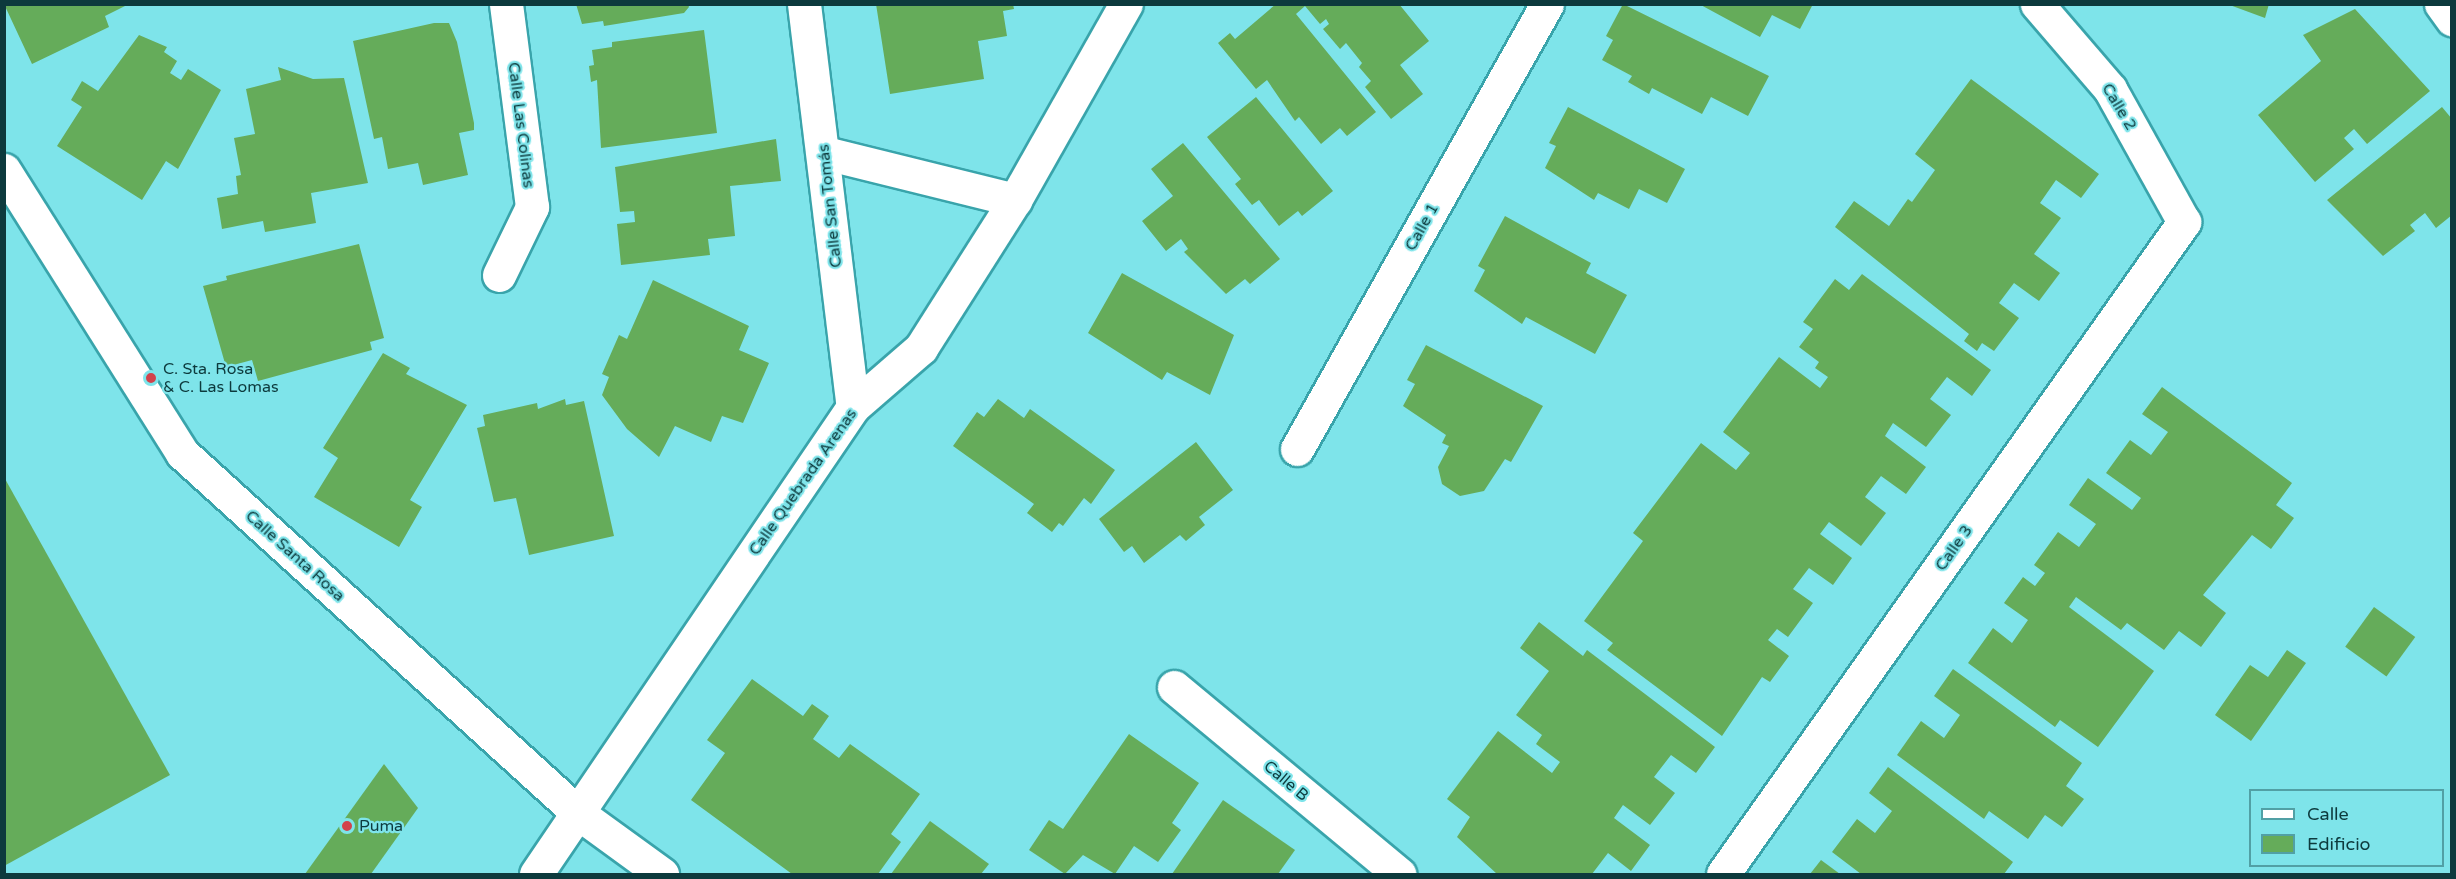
<!DOCTYPE html>
<meta charset="utf-8">
<style>
body{margin:0}
#map{position:relative;width:2456px;height:879px;overflow:hidden;background:#7ee4ea;font-family:"Varela Round",sans-serif}
div>[style]{position:absolute}
.building>*{inset:0;background:#65ac5a;transform-origin:0 0}
.roads{filter:drop-shadow(2px 0 #39a4ab) drop-shadow(-2px 0 #39a4ab) drop-shadow(0 2px #39a4ab) drop-shadow(0 -2px #39a4ab)}
.street>*{height:33px;margin:-16.5px;padding:0 16.5px;transform-origin:16.5px;border-radius:16.5px;background:#fff}
.dots>*{width:16px;height:16px;translate:-50% -50%;box-sizing:border-box;border:3px solid #7ee4ea;border-radius:50%}
span{translate:-50% -50%;white-space:nowrap;text-align:center;line-height:1.15;-webkit-text-stroke:4.5px #7ee4ea;paint-order:stroke}
.street-label{font-size:16px;color:#0d3a3d}
.poi-label{font-size:16px;color:#0d3a3d}
.left{translate:0 -50%;text-align:left}
.frame{position:absolute;inset:0;border:6px solid #0d3a3d;pointer-events:none}
.legend{position:absolute;left:2249px;top:789px;width:195px;height:78px;box-sizing:border-box;background:#7ee4ea;border:2px solid #51a0a5;margin:0;padding:8px 10px;list-style:none;font-size:18px;color:#0d3a3d}
.legend li{display:flex;align-items:center;gap:12px;height:30px}
.legend b{width:30px;border:2px solid #51a0a5}
</style>
<div id="map">
<div class="building">
<i style="clip-path:polygon(4px 4px,129px 4px,105px 16px,109px 27px,32px 64px)"></i>
<i style="clip-path:polygon(576px 4px,688px 4px,689px 7px,684px 13px,604px 26px,603px 21px,582px 24px)"></i>
<i style="clip-path:polygon(876px 4px,1013px 4px,1014px 9px,1003px 11px,1007px 36px,978px 41px,984px 79px,890px 94px)"></i>
<i style="clip-path:polygon(1276px 4px,1399px 4px,1429px 41px,1400px 65px,1423px 94px,1391px 119px,1365px 87px,1371px 81px,1359px 67px,1362px 63px,1346px 43px,1340px 49px,1323px 29px,1329px 24px,1326px 19px,1320px 24px,1305px 6px,1296px 14px,1376px 112px,1347px 136px,1340px 128px,1321px 144px,1299px 117px,1295px 121px,1267px 80px,1256px 89px,1218px 43px,1230px 33px,1235px 39px)"></i>
<i style="clip-path:polygon(1623px 4px,1769px 76px,1748px 116px,1711px 97px,1702px 114px,1652px 88px,1649px 94px,1628px 82px,1632px 76px,1602px 60px,1613px 40px,1606px 36px)"></i>
<i style="clip-path:polygon(1699px 4px,1813px 4px,1800px 29px,1772px 15px,1760px 37px)"></i>
<i style="clip-path:polygon(2227px 4px,2269px 4px,2265px 18px)"></i>
<i style="clip-path:polygon(2355px 9px,2430px 91px,2367px 144px,2354px 129px,2344px 138px,2354px 149px,2315px 182px,2258px 115px,2321px 61px,2303px 35px)"></i>
<i style="clip-path:polygon(434px 23px,449px 23px,457px 42px,474px 123px,474px 130px,459px 133px,468px 175px,423px 185px,418px 163px,388px 169px,382px 137px,374px 139px,353px 41px)"></i>
<i style="clip-path:polygon(704px 30px,717px 133px,601px 148px,597px 80px,591px 82px,589px 66px,594px 65px,592px 50px,612px 47px,612px 42px)"></i>
<i style="clip-path:polygon(139px 35px,167px 47px,164px 52px,177px 61px,170px 73px,181px 80px,188px 69px,221px 90px,178px 169px,166px 161px,142px 200px,57px 146px,82px 107px,71px 100px,82px 81px,98px 91px)"></i>
<i style="clip-path:polygon(278px 67px,313px 79px,344px 78px,368px 183px,311px 193px,316px 223px,265px 232px,263px 221px,222px 229px,217px 198px,238px 194px,236px 176px,241px 175px,234px 138px,255px 134px,246px 89px,281px 80px)"></i>
<i style="clip-path:polygon(1971px 79px,2099px 174px,2081px 198px,2056px 180px,2040px 203px,2061px 218px,2034px 254px,2060px 273px,2039px 301px,2014px 283px,1999px 303px,2019px 318px,1994px 351px,1982px 343px,1977px 351px,1964px 341px,1969px 334px,1835px 227px,1854px 201px,1889px 226px,1908px 199px,1912px 202px,1935px 170px,1915px 154px)"></i>
<i style="clip-path:polygon(1256px 97px,1333px 191px,1302px 216px,1298px 211px,1279px 226px,1259px 200px,1252px 205px,1235px 184px,1241px 179px,1207px 137px)"></i>
<i style="clip-path:polygon(1568px 107px,1685px 169px,1667px 203px,1639px 189px,1629px 209px,1598px 193px,1594px 200px,1545px 168px,1556px 146px,1549px 143px)"></i>
<i style="clip-path:polygon(2442px 107px,2452px 119px,2452px 215px,2436px 228px,2425px 213px,2410px 225px,2415px 231px,2383px 256px,2327px 200px)"></i>
<i style="clip-path:polygon(776px 139px,781px 181px,730px 186px,735px 236px,708px 239px,710px 255px,621px 265px,617px 224px,635px 222px,634px 211px,620px 212px,615px 167px)"></i>
<i style="clip-path:polygon(1183px 143px,1280px 259px,1250px 284px,1245px 279px,1226px 294px,1184px 252px,1188px 249px,1181px 239px,1166px 251px,1142px 221px,1173px 196px,1151px 169px)"></i>
<i style="clip-path:polygon(1505px 216px,1591px 263px,1586px 273px,1627px 295px,1595px 354px,1526px 317px,1522px 324px,1474px 291px,1485px 270px,1478px 266px)"></i>
<i style="clip-path:polygon(359px 244px,384px 338px,370px 342px,372px 350px,258px 381px,252px 360px,226px 367px,203px 286px,227px 280px,226px 276px)"></i>
<i style="clip-path:polygon(1122px 273px,1234px 335px,1210px 395px,1167px 372px,1162px 380px,1088px 333px)"></i>
<i style="clip-path:polygon(1862px 274px,1991px 370px,1972px 396px,1947px 377px,1930px 399px,1951px 415px,1926px 447px,1893px 423px,1885px 436px,1926px 467px,1906px 494px,1881px 476px,1865px 497px,1886px 513px,1861px 546px,1829px 522px,1820px 534px,1852px 558px,1833px 585px,1809px 568px,1793px 589px,1813px 603px,1788px 637px,1777px 629px,1768px 640px,1789px 656px,1770px 682px,1762px 677px,1722px 736px,1607px 650px,1613px 643px,1584px 621px,1643px 541px,1633px 533px,1701px 443px,1736px 470px,1750px 453px,1723px 432px,1779px 357px,1820px 388px,1828px 377px,1815px 368px,1819px 362px,1799px 347px,1813px 329px,1803px 322px,1835px 279px,1849px 290px)"></i>
<i style="clip-path:polygon(653px 280px,749px 326px,739px 350px,769px 363px,743px 423px,722px 416px,711px 442px,675px 426px,659px 457px,627px 429px,602px 395px,609px 377px,602px 374px,619px 335px,627px 339px)"></i>
<i style="clip-path:polygon(1426px 345px,1543px 406px,1511px 462px,1505px 459px,1484px 491px,1460px 496px,1442px 484px,1438px 467px,1449px 446px,1442px 443px,1446px 435px,1403px 406px,1415px 384px,1407px 380px)"></i>
<i style="clip-path:polygon(383px 353px,410px 368px,406px 374px,467px 405px,410px 500px,422px 507px,399px 547px,314px 497px,338px 458px,323px 448px)"></i>
<i style="clip-path:polygon(2162px 387px,2292px 483px,2276px 505px,2294px 518px,2271px 549px,2252px 535px,2203px 595px,2226px 613px,2201px 647px,2179px 631px,2164px 650px,2127px 623px,2121px 630px,2076px 597px,2069px 607px,2154px 671px,2098px 747px,2060px 720px,2055px 727px,1968px 663px,1993px 628px,2012px 643px,2028px 620px,2004px 603px,2023px 577px,2035px 586px,2045px 573px,2034px 565px,2058px 532px,2079px 547px,2096px 524px,2069px 505px,2088px 478px,2132px 510px,2141px 498px,2106px 473px,2130px 440px,2151px 455px,2168px 432px,2142px 414px)"></i>
<i style="clip-path:polygon(565px 399px,566px 405px,584px 401px,614px 536px,529px 555px,516px 498px,494px 502px,477px 428px,485px 426px,483px 415px,537px 403px,538px 409px)"></i>
<i style="clip-path:polygon(998px 399px,1024px 418px,1030px 409px,1115px 470px,1091px 504px,1084px 498px,1063px 526px,1059px 523px,1052px 532px,1027px 513px,1034px 504px,953px 446px,977px 412px,984px 417px)"></i>
<i style="clip-path:polygon(1196px 442px,1233px 490px,1199px 517px,1205px 525px,1186px 541px,1180px 535px,1144px 563px,1132px 546px,1124px 552px,1099px 519px)"></i>
<i style="clip-path:polygon(4px 477px,170px 775px,4px 866px)"></i>
<i style="left:2374px;top:607px;width:51px;height:49px;rotate:36deg"></i>
<i style="clip-path:polygon(1539px 622px,1583px 656px,1587px 650px,1715px 747px,1696px 773px,1671px 755px,1654px 777px,1675px 793px,1650px 825px,1623px 805px,1614px 818px,1650px 845px,1631px 871px,1608px 853px,1592px 874px,1497px 874px,1457px 837px,1470px 817px,1447px 799px,1498px 731px,1552px 773px,1560px 762px,1536px 744px,1542px 735px,1516px 715px,1549px 671px,1520px 648px)"></i>
<i style="clip-path:polygon(2287px 650px,2306px 663px,2251px 741px,2215px 715px,2250px 665px,2268px 677px)"></i>
<i style="clip-path:polygon(1953px 669px,2082px 763px,2066px 786px,2084px 799px,2062px 827px,2045px 815px,2028px 839px,1989px 811px,1984px 819px,1897px 755px,1921px 721px,1944px 738px,1960px 715px,1934px 696px)"></i>
<i style="clip-path:polygon(752px 679px,803px 716px,812px 704px,829px 716px,813px 739px,839px 758px,850px 744px,920px 794px,891px 834px,901px 842px,878px 874px,792px 874px,691px 800px,725px 753px,707px 740px)"></i>
<i style="clip-path:polygon(1129px 734px,1199px 783px,1172px 823px,1181px 830px,1158px 862px,1134px 846px,1115px 874px,1083px 855px,1065px 874px,1029px 850px,1049px 820px,1063px 829px)"></i>
<i style="clip-path:polygon(384px 764px,418px 808px,371px 874px,305px 874px)"></i>
<i style="clip-path:polygon(1888px 767px,2013px 862px,2004px 874px,1861px 874px,1832px 852px,1857px 819px,1875px 833px,1892px 811px,1869px 793px)"></i>
<i style="clip-path:polygon(1223px 800px,1295px 850px,1278px 874px,1172px 874px)"></i>
<i style="clip-path:polygon(930px 821px,989px 864px,981px 874px,891px 874px)"></i>
<i style="clip-path:polygon(1821px 860px,1840px 874px,1810px 874px)"></i>
</div>
<div class="roads">
<div class="street">
<i style="left:804px;top:4px;width:406px;rotate:83.1deg"></i>
<i style="left:2441px;top:4px;width:19px;rotate:54deg"></i>
<i style="left:825px;top:153px;width:196px;rotate:13.9deg"></i>
<i style="left:4px;top:170px;width:334px;rotate:57.8deg"></i>
<i style="left:182px;top:453px;width:535px;rotate:42.27deg"></i>
<i style="left:578px;top:813px;width:104px;rotate:36deg"></i>
<i style="left:499px;top:275px;width:76px;rotate:-64.1deg"></i>
<i style="left:532px;top:207px;width:205px;rotate:-97.3deg"></i>
<i style="left:1297px;top:449px;width:510px;rotate:-60.67deg"></i>
<i style="left:1174px;top:687px;width:293px;rotate:39.7deg"></i>
<i style="left:536px;top:874px;width:564px;rotate:-55.83deg"></i>
<i style="left:853px;top:407px;width:90px;rotate:-40.9deg"></i>
<i style="left:921px;top:348px;width:175px;rotate:-57.6deg"></i>
<i style="left:1015px;top:200px;width:225px;rotate:-60.5deg"></i>
<i style="left:1723px;top:874px;width:799px;rotate:-54.74deg"></i>
<i style="left:2184px;top:222px;width:152px;rotate:-119.1deg"></i>
<i style="left:2110px;top:89px;width:112px;rotate:-130.7deg"></i>
</div>
</div>
<div class="dots">
<i style="left:151px;top:378px;background:#d2424c"></i>
<i style="left:347px;top:826px;background:#d2424c"></i>
</div>
<div class="street-label">
<span style="left:2119px;top:107px;rotate:59deg">Calle 2</span>
<span style="left:521px;top:125px;rotate:83deg">Calle Las Colinas</span>
<span style="left:830px;top:206px;rotate:-96deg">Calle San Tomás</span>
<span style="left:1422px;top:227px;rotate:-61deg">Calle 1</span>
<span style="left:803px;top:482px;rotate:-55deg">Calle Quebrada Arenas</span>
<span style="left:1954px;top:548px;rotate:-55deg">Calle 3</span>
<span style="left:295px;top:556px;rotate:42deg">Calle Santa Rosa</span>
<span style="left:1286px;top:781px;rotate:40deg">Calle B</span>
</div>
<div class="poi-label">
<span class="left" style="left:163px;top:378px">C. Sta. Rosa<br>&amp; C. Las Lomas</span>
<span class="left" style="left:359px;top:826px">Puma</span>
</div>
<div class="frame"></div>
<ul class="legend">
<li><b style="height:8px;background:#fff"></b>Calle</li>
<li><b style="height:16px;background:#65ac5a"></b>Edificio</li>
</ul>
</div>
